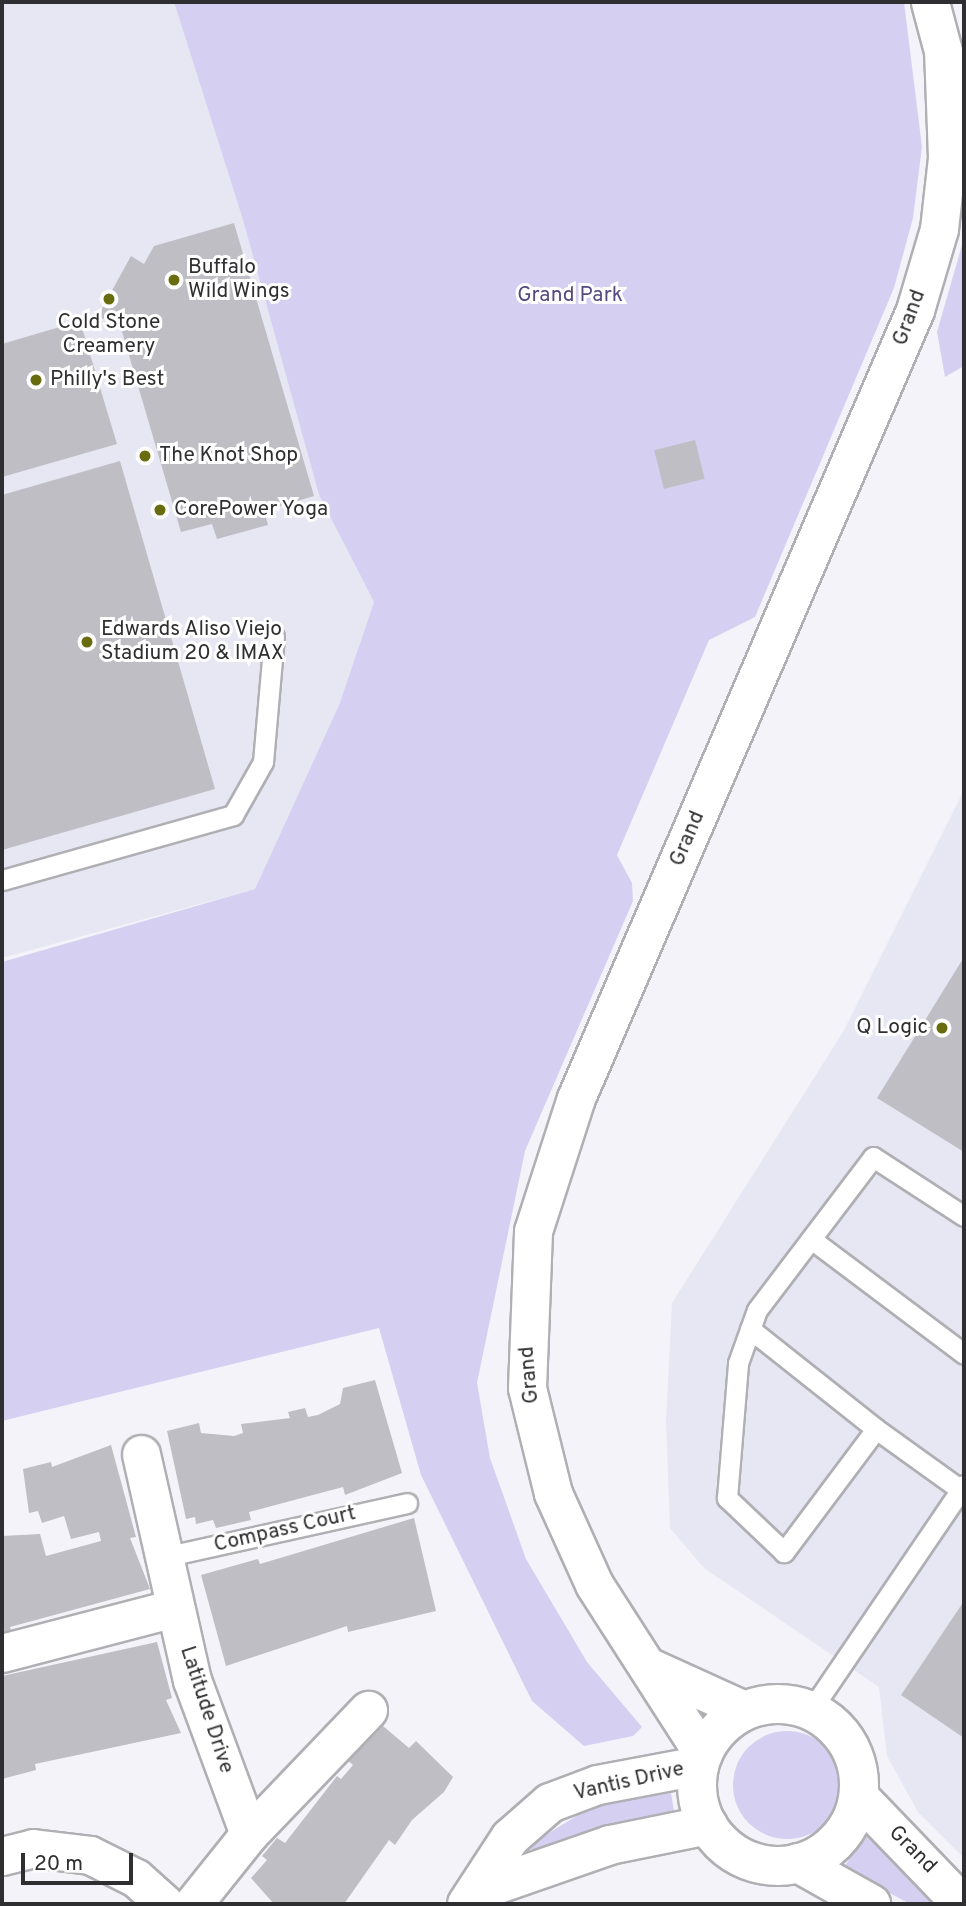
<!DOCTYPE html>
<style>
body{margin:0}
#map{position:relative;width:966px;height:1906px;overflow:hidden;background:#f4f3f9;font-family:Overpass,sans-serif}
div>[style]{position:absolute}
.built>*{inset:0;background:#e7e6f3}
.green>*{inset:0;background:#d5d0f2}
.round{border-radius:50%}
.building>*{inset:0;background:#bfbec4;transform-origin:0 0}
.roads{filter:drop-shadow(2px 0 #afafb4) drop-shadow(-2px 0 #afafb4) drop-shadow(0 2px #afafb4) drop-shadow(0 -2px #afafb4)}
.lane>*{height:19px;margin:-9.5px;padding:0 9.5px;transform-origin:9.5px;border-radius:9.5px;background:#fff}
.street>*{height:37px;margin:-18.5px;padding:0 18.5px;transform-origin:18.5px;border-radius:18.5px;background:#fff}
.secondary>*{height:38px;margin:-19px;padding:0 19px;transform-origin:19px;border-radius:19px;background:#fff}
.secondary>.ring{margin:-19px;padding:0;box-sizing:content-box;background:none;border:38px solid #fff;border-radius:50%}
.dots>*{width:19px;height:19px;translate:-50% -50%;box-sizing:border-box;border:4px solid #fff;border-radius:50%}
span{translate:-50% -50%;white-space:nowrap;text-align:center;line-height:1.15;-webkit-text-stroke:6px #fff;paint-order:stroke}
.poi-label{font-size:21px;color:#2f2f31}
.left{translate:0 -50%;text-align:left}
.right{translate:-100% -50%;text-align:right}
.park-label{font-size:21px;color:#55497f}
.street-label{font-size:21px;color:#2f2f31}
.frame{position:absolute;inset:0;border:4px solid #2f2f31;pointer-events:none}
.scale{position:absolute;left:21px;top:1853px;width:112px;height:32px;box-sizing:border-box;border:4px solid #2f2f31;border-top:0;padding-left:9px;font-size:21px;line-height:24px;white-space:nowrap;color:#2f2f31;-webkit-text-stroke:5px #fff;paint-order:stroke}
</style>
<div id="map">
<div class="built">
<i style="clip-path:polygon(2px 2px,174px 2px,243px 220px,319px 495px,374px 602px,339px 705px,255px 889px,2px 958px)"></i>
<i style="clip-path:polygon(964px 790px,964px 1858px,918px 1812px,887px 1756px,879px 1687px,704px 1568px,670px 1528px,666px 1421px,672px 1303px,843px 1032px)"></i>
</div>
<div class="green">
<i style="clip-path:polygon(174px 2px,904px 2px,922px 147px,913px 218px,894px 288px,755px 617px,709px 640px,617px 855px,632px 883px,633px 901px,525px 1151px,477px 1383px,490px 1458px,526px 1559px,587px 1662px,642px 1727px,633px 1736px,584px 1746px,532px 1701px,421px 1475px,379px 1328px,2px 1421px,2px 962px,255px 889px,339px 705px,374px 602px,319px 495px,243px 220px)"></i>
<i style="clip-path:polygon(964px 238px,964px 366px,945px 377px,937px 332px)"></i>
<i class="round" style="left:733px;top:1731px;width:108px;height:108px"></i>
<i style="clip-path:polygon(671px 1793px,676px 1823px,541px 1852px,526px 1847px,593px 1806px)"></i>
<i style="clip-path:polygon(868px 1833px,948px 1904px,910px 1904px,843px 1868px)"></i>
</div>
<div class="building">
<i style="clip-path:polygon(234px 223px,314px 496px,264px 511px,268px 525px,217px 539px,212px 524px,181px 532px,121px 328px,98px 316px,131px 256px,144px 264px,154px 246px)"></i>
<i style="clip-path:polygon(80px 321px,117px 444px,2px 477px,2px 344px)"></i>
<i style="left:695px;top:440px;width:40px;height:42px;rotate:76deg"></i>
<i style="clip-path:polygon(120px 461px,215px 789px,2px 850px,2px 495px)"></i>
<i style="clip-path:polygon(964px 957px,964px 1152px,877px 1098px)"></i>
<i style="clip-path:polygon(375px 1380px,402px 1473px,345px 1495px,343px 1487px,249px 1512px,251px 1520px,216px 1528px,213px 1520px,196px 1524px,195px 1517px,186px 1519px,167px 1431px,199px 1423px,201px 1433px,234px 1436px,243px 1433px,241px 1424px,290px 1418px,288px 1412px,305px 1408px,308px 1417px,318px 1415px,340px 1404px,343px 1388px)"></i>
<i style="clip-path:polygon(111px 1445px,136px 1537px,130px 1538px,150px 1589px,10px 1627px,12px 1633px,2px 1636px,2px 1536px,40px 1534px,46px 1556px,101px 1541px,99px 1532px,71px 1539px,64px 1516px,42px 1523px,38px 1511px,29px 1513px,23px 1469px,51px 1462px,52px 1467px)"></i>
<i style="clip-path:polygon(414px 1518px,436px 1611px,348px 1632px,347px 1626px,226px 1666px,201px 1575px,258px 1559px,260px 1564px)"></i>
<i style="clip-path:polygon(964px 1601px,964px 1738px,901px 1695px)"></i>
<i style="clip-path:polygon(157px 1642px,172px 1698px,166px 1700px,181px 1733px,35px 1764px,36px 1770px,2px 1779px,2px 1676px)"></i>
<i style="clip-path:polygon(383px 1726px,409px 1748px,416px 1741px,453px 1777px,444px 1792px,412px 1820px,395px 1845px,389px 1840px,344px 1904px,274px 1904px,251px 1878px,267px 1860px,262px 1856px,277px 1838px,285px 1843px,337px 1776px,341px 1779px,353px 1765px,346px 1759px)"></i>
</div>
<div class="roads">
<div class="lane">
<i style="left:2px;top:880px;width:240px;rotate:-15.7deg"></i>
<i style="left:233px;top:815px;width:61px;rotate:-60.5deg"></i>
<i style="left:263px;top:762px;width:126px;rotate:-85deg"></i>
<i style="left:811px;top:1239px;width:191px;rotate:36.9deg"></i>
<i style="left:750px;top:1329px;width:161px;rotate:38.4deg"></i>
<i style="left:961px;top:1490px;width:105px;rotate:-144.3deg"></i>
<i style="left:876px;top:1429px;width:154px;rotate:126.8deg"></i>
<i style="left:784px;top:1552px;width:79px;rotate:-136.5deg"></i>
<i style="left:727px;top:1498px;width:135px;rotate:-85.3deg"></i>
<i style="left:738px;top:1363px;width:56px;rotate:-70.3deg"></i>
<i style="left:757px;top:1310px;width:192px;rotate:-52.8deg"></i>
<i style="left:873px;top:1157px;width:108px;rotate:33deg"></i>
<i style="left:164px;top:1557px;width:249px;rotate:-12.5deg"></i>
<i style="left:811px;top:1710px;width:272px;rotate:-55.8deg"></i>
</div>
<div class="street">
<i style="left:141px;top:1454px;width:232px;rotate:77.3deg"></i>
<i style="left:192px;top:1680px;width:164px;rotate:69.7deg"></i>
<i style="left:249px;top:1834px;width:90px;rotate:128.7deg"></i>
<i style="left:2px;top:1653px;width:179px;rotate:-14.6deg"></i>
<i style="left:652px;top:1668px;width:101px;rotate:24.5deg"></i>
<i style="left:703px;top:1754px;width:202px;rotate:-122.7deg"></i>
<i style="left:594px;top:1584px;width:100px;rotate:-114.3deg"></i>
<i style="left:553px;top:1493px;width:108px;rotate:-103.9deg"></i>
<i style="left:527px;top:1388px;width:157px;rotate:-87.8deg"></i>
<i style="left:533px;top:1231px;width:140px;rotate:-72.1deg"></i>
<i style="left:576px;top:1098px;width:858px;rotate:-66.72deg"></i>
<i style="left:915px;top:310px;width:84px;rotate:-73.5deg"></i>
<i style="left:939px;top:229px;width:71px;rotate:-83.6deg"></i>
<i style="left:947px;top:158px;width:107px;rotate:-92.1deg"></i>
<i style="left:943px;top:51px;width:51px;rotate:-104.9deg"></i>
<i style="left:249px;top:1834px;width:172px;rotate:-46.2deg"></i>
<i style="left:2px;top:1856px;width:32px;rotate:-14deg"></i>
<i style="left:33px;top:1848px;width:57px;rotate:7deg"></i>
<i style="left:90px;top:1855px;width:51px;rotate:26.6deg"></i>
<i style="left:136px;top:1878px;width:39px;rotate:42deg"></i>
</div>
<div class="secondary">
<i class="ring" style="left:697px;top:1704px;width:124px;height:124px"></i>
<i style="left:859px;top:1797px;width:149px;rotate:46.1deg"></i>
<i style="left:798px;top:1863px;width:84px;rotate:29.3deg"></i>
<i style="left:478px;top:1891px;width:140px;rotate:-19.2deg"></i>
<i style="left:610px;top:1845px;width:100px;rotate:-11.5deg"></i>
<i style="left:467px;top:1904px;width:79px;rotate:-56.9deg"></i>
<i style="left:510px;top:1838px;width:53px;rotate:-41.2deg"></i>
<i style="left:550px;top:1803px;width:51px;rotate:-20.6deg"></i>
<i style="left:598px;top:1785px;width:103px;rotate:-10.7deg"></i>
</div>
</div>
<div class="dots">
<i style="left:174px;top:280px;background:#686c0f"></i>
<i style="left:109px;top:299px;background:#686c0f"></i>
<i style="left:36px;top:380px;background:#686c0f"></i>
<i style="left:145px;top:456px;background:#686c0f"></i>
<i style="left:160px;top:510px;background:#686c0f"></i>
<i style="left:87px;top:642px;background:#686c0f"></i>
<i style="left:942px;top:1028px;background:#686c0f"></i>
</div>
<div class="poi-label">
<span class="left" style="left:188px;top:280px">Buffalo<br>Wild Wings</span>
<span style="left:109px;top:335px">Cold Stone<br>Creamery</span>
<span class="left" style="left:50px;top:380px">Philly's Best</span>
<span class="left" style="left:159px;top:456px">The Knot Shop</span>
<span class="left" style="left:174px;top:510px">CorePower Yoga</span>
<span class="left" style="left:101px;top:642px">Edwards Aliso Viejo<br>Stadium 20 &amp; IMAX</span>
<span class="right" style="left:928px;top:1028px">Q Logic</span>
</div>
<div class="park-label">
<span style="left:570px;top:296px">Grand Park</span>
</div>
<div class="street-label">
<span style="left:910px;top:318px;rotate:-70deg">Grand</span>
<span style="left:688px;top:839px;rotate:-67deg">Grand</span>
<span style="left:530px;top:1375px;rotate:-95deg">Grand</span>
<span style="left:285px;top:1530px;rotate:-13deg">Compass Court</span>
<span style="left:206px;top:1710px;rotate:72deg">Latitude Drive</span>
<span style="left:629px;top:1782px;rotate:-13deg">Vantis Drive</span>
<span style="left:912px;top:1850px;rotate:45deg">Grand</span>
</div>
<div class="frame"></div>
<div class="scale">20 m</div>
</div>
